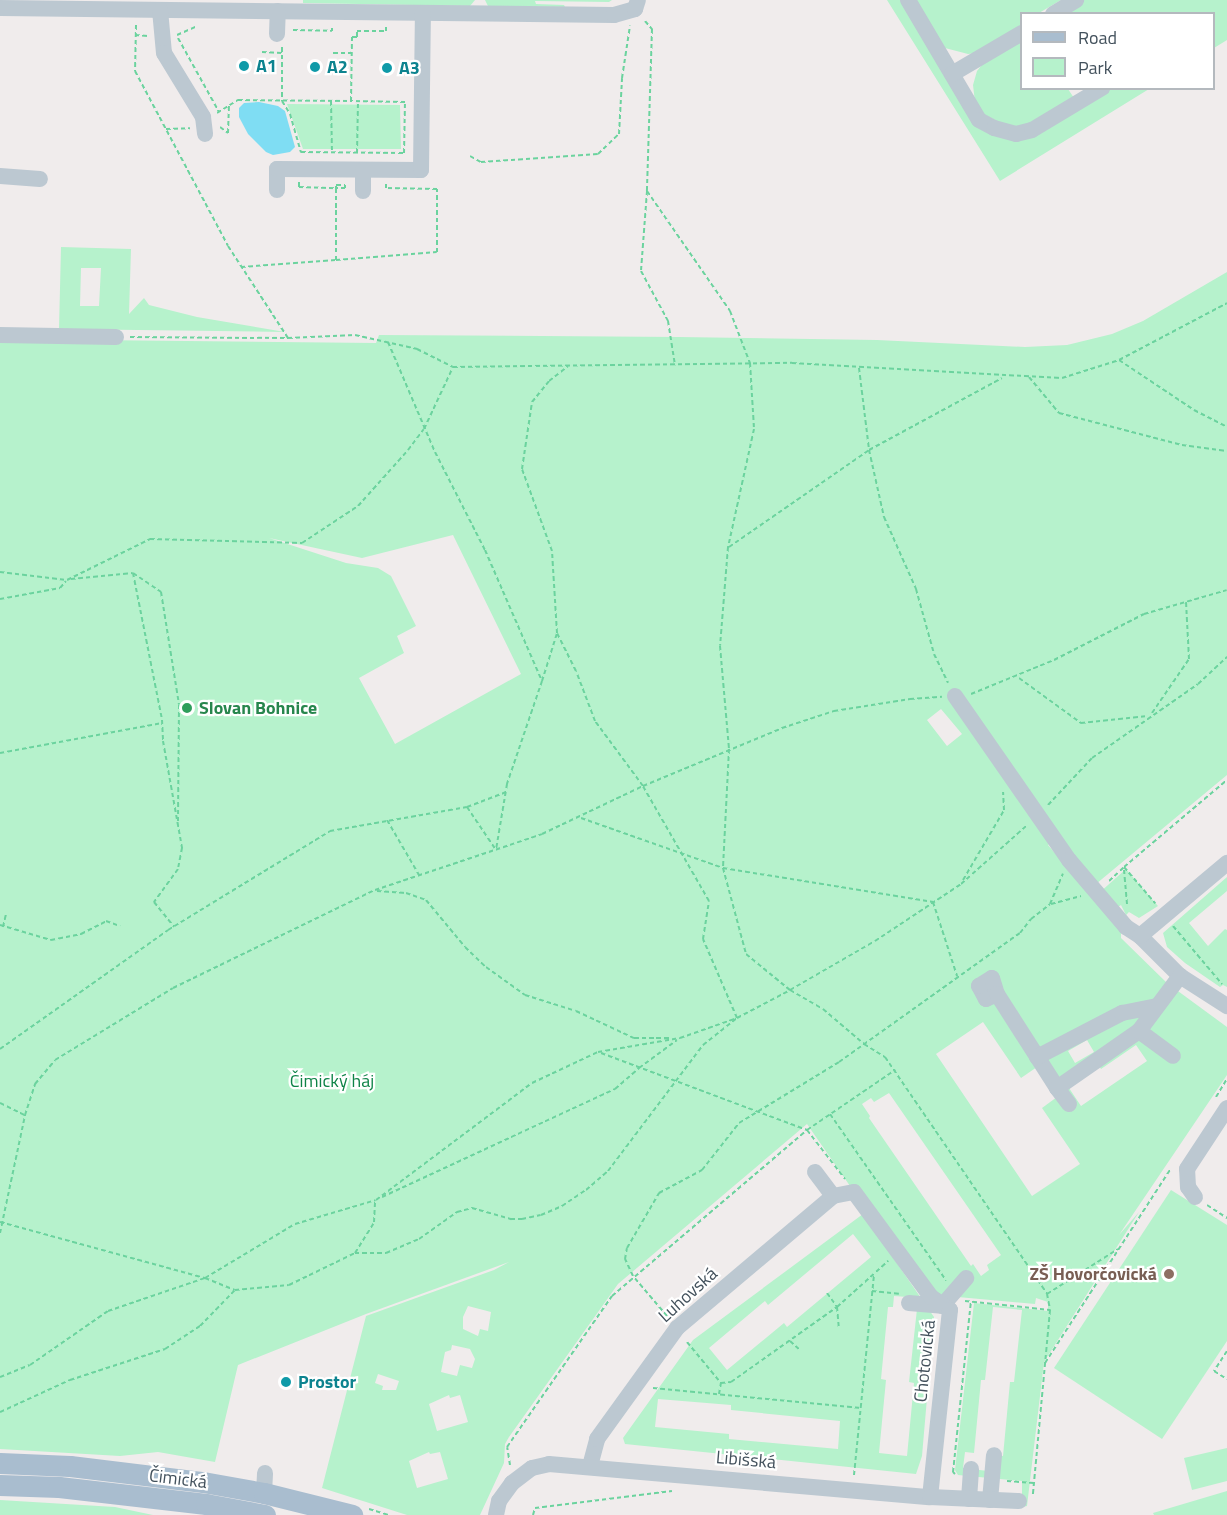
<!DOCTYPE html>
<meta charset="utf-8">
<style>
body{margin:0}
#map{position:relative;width:1227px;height:1515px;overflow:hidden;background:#f0ecec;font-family:"Titillium Web",sans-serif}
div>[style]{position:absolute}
.green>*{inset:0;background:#b6f2cc}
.water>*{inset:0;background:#7fddf3}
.path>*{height:2px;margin-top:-1px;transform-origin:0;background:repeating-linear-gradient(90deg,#6bd39e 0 4.5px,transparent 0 7.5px)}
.minor>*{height:16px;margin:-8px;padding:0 8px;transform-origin:8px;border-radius:8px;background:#bcc8d1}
.major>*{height:21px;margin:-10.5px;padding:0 10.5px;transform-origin:10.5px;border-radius:10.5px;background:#a9bdcf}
.path-bridge>*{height:2px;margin-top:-1px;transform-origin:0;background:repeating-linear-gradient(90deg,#6bd39e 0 4.5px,transparent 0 7.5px)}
.dots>*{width:16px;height:16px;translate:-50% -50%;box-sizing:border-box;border:3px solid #fff;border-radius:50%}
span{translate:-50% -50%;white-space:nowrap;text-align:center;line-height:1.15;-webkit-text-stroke:4.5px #fff;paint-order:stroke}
.culture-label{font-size:18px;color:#0d838f;font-weight:700}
.left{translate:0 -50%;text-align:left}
.leisure-label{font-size:18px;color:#27864d;font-weight:700}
.park-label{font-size:18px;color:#0e8347}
.education-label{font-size:18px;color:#785e54;font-weight:700}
.right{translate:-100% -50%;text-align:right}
.street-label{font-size:18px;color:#43515c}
.legend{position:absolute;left:1020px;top:12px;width:195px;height:78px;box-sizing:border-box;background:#fff;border:2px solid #b4b9be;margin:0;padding:8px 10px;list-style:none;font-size:18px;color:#43515c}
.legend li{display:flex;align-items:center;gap:12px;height:30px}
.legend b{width:30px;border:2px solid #b4b9be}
</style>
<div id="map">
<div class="green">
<i style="clip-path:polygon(303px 0,475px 0,470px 6px,303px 3px)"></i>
<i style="clip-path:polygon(485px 0,612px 0,609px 2px,535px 1px,536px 4px,564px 5px,565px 7px,488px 6px)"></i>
<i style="clip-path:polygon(887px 0,900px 0,969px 110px,1002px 135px,1110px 89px,1149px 89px,1000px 181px)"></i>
<i style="clip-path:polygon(912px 0,1061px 0,1039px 13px,1022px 14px,1021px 26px,976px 53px,968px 54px,945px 48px)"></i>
<i style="clip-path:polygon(1081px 0,1227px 0,1227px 40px,1214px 48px,1214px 14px,1060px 14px)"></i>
<i style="clip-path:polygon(1021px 38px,1022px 88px,1068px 89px,1074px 98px,1024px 126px,1007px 126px,985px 115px,975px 102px,973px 85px,977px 71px,985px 61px)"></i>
<i style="clip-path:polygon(287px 104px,400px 105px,401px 149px,303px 149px)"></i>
<i style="clip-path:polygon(evenodd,61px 247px,131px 249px,129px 314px,144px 298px,149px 305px,197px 317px,285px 332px,59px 329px,61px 247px,81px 268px,101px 268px,99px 306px,80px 306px,81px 268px)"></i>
<i style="clip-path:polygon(evenodd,1227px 272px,1227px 775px,1096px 884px,1058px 836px,1048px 845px,1121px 930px,1121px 938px,1167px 983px,1227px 1027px,1227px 1075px,1119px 1235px,1139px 1212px,1044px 1362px,1027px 1506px,1022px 1507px,1022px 1481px,958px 1475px,955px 1470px,974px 1303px,1048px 1311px,1048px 1302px,1036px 1298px,1035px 1304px,925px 1294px,807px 1124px,618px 1284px,509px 1437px,505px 1444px,504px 1463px,480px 1515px,407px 1515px,322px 1488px,366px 1316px,494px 1270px,509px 1262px,366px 1314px,238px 1365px,215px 1462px,158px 1452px,120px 1456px,0 1449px,0 339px,376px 343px,379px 335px,679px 337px,877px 340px,1025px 347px,1067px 345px,1112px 334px,1143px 321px,1227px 272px,453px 535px,521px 674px,395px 744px,359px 678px,404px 653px,397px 636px,416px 626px,391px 576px,378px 568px,346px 563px,269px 538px,362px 558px,453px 535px,1227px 272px,941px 709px,962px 734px,947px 746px,927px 720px,941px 709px,1227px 272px,983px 1022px,1021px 1078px,1037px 1067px,1057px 1097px,1042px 1108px,1080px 1164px,1032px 1196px,936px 1054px,983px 1022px,1227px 272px,1087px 1040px,1094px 1052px,1075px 1063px,1068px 1051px,1087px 1040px,1227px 272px,1136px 1045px,1147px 1061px,1081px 1106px,1067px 1085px,1098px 1064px,1101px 1069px,1136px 1045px,1227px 272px,889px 1093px,1001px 1255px,987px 1265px,989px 1270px,981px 1276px,973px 1264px,971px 1266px,869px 1118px,870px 1116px,862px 1104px,871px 1098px,874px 1102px,889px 1093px,1227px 272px,468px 1306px,491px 1312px,488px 1331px,480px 1329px,478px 1336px,463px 1329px,463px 1317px,468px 1306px,1227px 272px,993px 1307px,1022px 1310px,1014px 1382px,1010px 1382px,1003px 1456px,990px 1455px,988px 1471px,963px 1468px,965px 1452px,974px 1453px,981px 1380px,985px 1380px,993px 1307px,1227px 272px,452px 1345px,470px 1349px,475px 1359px,472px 1368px,460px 1365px,457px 1376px,441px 1372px,445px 1352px,451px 1350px,452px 1345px,1227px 272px,378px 1374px,399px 1381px,396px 1390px,382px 1390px,383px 1386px,375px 1383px,378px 1374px,1227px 272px,449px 1395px,450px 1398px,460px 1395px,468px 1422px,437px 1431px,429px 1404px,449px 1395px,1227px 272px,429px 1452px,430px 1454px,440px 1452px,448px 1479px,417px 1488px,409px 1461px,429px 1452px)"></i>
<i style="clip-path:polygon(1126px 869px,1158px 906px,1139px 918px,1129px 912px,1126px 915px,1121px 905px,1114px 910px,1099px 893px)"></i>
<i style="clip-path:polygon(1227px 877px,1227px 891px,1189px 923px,1208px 946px,1225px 929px,1227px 930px,1227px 987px,1223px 985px,1220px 987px,1185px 963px,1167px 947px,1163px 933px)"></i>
<i style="clip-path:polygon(1171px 1190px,1227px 1225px,1227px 1341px,1162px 1439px,1054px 1368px)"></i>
<i style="clip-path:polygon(evenodd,863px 1214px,934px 1317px,922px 1456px,916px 1474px,625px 1444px,623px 1438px,693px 1340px,863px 1214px,853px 1234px,871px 1257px,787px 1327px,784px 1323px,727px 1370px,709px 1348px,765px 1301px,768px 1305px,853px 1234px,863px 1214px,894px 1296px,908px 1297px,917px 1309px,909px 1382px,914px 1383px,907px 1456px,879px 1453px,886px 1380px,881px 1379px,888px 1307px,893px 1307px,894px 1296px,863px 1214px,658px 1399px,731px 1405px,731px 1410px,840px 1421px,838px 1449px,729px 1439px,729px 1434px,655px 1427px,658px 1399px)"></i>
<i style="clip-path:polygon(1227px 1448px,1227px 1481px,1192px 1490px,1184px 1458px)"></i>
<i style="clip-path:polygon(1227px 1491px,1227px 1515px,1154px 1515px,1153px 1513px)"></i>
<i style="clip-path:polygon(0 1500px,115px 1507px,153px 1515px,0 1515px)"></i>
</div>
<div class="water">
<i style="clip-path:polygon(259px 102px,278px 106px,285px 111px,295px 147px,290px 152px,273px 155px,266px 152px,248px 134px,239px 117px,239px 108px,244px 103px)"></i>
</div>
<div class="path">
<i style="left:645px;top:21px;width:11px;rotate:49deg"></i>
<i style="left:652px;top:29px;width:162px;rotate:91.8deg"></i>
<i style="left:647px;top:191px;width:146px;rotate:55.3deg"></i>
<i style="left:730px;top:311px;width:56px;rotate:69deg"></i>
<i style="left:750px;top:363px;width:66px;rotate:86.5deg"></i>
<i style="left:754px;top:429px;width:121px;rotate:102.4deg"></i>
<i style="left:728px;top:547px;width:99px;rotate:94.6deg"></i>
<i style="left:720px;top:646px;width:103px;rotate:85deg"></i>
<i style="left:729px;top:749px;width:119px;rotate:92.9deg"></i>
<i style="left:723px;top:868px;width:89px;rotate:75deg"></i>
<i style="left:746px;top:954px;width:57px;rotate:39.3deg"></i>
<i style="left:790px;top:990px;width:38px;rotate:30deg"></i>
<i style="left:823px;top:1009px;width:54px;rotate:40.5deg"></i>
<i style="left:864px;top:1044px;width:25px;rotate:32deg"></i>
<i style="left:885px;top:1057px;width:287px;rotate:55.6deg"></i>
<i style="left:1047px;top:1294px;width:16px;rotate:79deg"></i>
<i style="left:136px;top:25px;width:46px;rotate:91.2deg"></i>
<i style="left:135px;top:71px;width:198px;rotate:62deg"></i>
<i style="left:228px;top:246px;width:110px;rotate:56.9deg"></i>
<i style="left:293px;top:30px;width:39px;rotate:1deg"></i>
<i style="left:332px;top:31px;width:3px;rotate:-90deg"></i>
<i style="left:135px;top:35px;width:13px;rotate:4deg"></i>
<i style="left:177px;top:35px;width:22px;rotate:-24deg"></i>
<i style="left:178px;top:38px;width:85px;rotate:61deg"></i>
<i style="left:282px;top:47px;width:54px;rotate:90deg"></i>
<i style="left:282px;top:101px;width:15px;rotate:58deg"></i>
<i style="left:290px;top:114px;width:40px;rotate:74deg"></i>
<i style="left:301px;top:152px;width:103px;rotate:0.6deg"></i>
<i style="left:404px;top:153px;width:51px;rotate:-88.9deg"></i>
<i style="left:405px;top:102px;width:54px;rotate:-178.9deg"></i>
<i style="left:262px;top:52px;width:20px;rotate:3deg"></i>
<i style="left:333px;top:53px;width:19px"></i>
<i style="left:331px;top:101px;width:51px;rotate:88.9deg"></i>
<i style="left:217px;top:113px;width:25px;rotate:-32deg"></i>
<i style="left:238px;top:100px;width:113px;rotate:0.5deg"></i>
<i style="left:351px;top:101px;width:64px;rotate:-89.1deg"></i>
<i style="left:352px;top:37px;width:5px"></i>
<i style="left:357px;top:37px;width:6px;rotate:-90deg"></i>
<i style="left:357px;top:31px;width:29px"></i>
<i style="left:386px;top:31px;width:4px;rotate:-90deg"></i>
<i style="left:220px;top:127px;width:10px;rotate:37deg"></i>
<i style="left:228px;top:133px;width:27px;rotate:-88deg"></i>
<i style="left:166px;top:129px;width:24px;rotate:-2deg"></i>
<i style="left:357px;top:153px;width:51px;rotate:-88.9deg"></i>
<i style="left:470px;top:156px;width:13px;rotate:29deg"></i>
<i style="left:481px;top:162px;width:117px;rotate:-3.9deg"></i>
<i style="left:598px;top:154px;width:29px;rotate:-44deg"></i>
<i style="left:619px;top:134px;width:56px;rotate:-86.9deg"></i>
<i style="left:622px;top:78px;width:53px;rotate:-81.3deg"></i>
<i style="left:299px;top:182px;width:5px;rotate:90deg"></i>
<i style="left:299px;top:187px;width:38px;rotate:2deg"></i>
<i style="left:647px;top:191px;width:80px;rotate:94.3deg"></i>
<i style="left:641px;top:271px;width:57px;rotate:61.6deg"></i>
<i style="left:668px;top:321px;width:45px;rotate:81deg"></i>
<i style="left:336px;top:260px;width:101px;rotate:-4.5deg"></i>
<i style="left:437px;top:252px;width:63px;rotate:-90deg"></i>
<i style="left:437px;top:189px;width:51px;rotate:-178.9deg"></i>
<i style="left:386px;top:188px;width:4px;rotate:-90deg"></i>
<i style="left:241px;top:267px;width:95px;rotate:-4.2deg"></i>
<i style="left:336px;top:260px;width:69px;rotate:-90deg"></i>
<i style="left:130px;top:337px;width:158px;rotate:0.4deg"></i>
<i style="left:288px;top:338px;width:67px;rotate:-2.6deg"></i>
<i style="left:355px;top:335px;width:64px;rotate:12.7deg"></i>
<i style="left:417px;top:349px;width:40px;rotate:26.6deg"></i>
<i style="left:453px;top:367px;width:339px;rotate:-0.7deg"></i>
<i style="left:792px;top:363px;width:270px;rotate:3.2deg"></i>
<i style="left:1062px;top:378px;width:60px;rotate:-17.5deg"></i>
<i style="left:1119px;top:360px;width:122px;rotate:-27.8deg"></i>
<i style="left:388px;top:342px;width:120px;rotate:66.9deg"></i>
<i style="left:435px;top:452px;width:110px;rotate:63deg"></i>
<i style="left:485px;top:550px;width:143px;rotate:66.5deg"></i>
<i style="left:542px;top:681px;width:109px;rotate:108.8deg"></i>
<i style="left:507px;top:784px;width:67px;rotate:99.5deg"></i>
<i style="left:1119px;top:360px;width:90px;rotate:33.7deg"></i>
<i style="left:1194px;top:410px;width:37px;rotate:27deg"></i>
<i style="left:859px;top:368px;width:83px;rotate:83deg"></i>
<i style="left:869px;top:450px;width:69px;rotate:77.4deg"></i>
<i style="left:884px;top:517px;width:79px;rotate:66deg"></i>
<i style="left:916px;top:589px;width:67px;rotate:74.5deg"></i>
<i style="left:934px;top:654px;width:32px;rotate:64deg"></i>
<i style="left:1029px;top:377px;width:47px;rotate:50.2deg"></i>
<i style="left:1059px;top:413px;width:127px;rotate:14.6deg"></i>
<i style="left:1182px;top:445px;width:45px;rotate:7.6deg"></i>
<i style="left:729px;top:547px;width:170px;rotate:-34.7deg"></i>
<i style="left:869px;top:450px;width:151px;rotate:-28.4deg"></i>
<i style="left:0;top:572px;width:67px;rotate:6.8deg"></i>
<i style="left:67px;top:580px;width:93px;rotate:-26.3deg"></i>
<i style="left:150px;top:539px;width:152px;rotate:1.5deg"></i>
<i style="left:302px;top:543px;width:67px;rotate:-33.5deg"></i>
<i style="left:358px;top:506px;width:75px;rotate:-48.2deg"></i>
<i style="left:408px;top:450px;width:26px;rotate:-53deg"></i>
<i style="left:424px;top:429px;width:68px;rotate:-64.9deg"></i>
<i style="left:133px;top:573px;width:34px;rotate:34deg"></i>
<i style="left:161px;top:592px;width:114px;rotate:80.9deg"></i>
<i style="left:179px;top:705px;width:116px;rotate:90.5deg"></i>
<i style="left:71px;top:579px;width:62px;rotate:-5.5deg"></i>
<i style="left:133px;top:573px;width:150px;rotate:78.8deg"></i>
<i style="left:162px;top:720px;width:21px;rotate:87deg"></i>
<i style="left:163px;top:741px;width:109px;rotate:79.9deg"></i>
<i style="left:182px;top:848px;width:21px;rotate:101deg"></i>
<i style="left:178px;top:869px;width:41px;rotate:126deg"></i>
<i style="left:154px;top:902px;width:32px;rotate:51deg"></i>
<i style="left:0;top:599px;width:61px;rotate:-10.4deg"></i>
<i style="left:60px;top:588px;width:9px;rotate:-49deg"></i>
<i style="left:1019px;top:678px;width:77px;rotate:36deg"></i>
<i style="left:1081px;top:723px;width:67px;rotate:-6deg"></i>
<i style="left:542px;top:681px;width:50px;rotate:-72.6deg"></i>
<i style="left:557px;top:633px;width:82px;rotate:-93.5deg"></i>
<i style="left:552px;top:551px;width:87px;rotate:-110.1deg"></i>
<i style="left:522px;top:469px;width:68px;rotate:-81.5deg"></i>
<i style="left:532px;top:402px;width:27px;rotate:-51deg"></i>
<i style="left:549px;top:381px;width:24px;rotate:-38deg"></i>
<i style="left:971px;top:694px;width:90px;rotate:-22.3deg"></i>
<i style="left:1054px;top:660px;width:101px;rotate:-27.1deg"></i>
<i style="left:1144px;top:614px;width:86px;rotate:-16.1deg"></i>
<i style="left:1152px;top:713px;width:65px;rotate:-55.6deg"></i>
<i style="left:1189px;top:659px;width:57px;rotate:-93deg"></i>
<i style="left:0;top:753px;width:165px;rotate:-10.5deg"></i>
<i style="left:1048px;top:805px;width:64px;rotate:-46.9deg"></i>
<i style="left:1092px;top:758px;width:129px;rotate:-34.9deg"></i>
<i style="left:1198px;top:684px;width:40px;rotate:-43deg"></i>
<i style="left:467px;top:807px;width:42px;rotate:-21deg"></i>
<i style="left:581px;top:818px;width:151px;rotate:19.4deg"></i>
<i style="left:723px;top:868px;width:213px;rotate:9.2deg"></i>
<i style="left:933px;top:902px;width:78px;rotate:72deg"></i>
<i style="left:387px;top:820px;width:64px;rotate:59.8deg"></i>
<i style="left:963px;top:880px;width:81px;rotate:-59.6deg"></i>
<i style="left:1004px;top:810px;width:18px;rotate:-93deg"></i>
<i style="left:1109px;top:881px;width:21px;rotate:-43deg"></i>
<i style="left:1124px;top:867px;width:48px;rotate:49.3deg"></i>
<i style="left:377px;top:891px;width:29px;rotate:4deg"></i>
<i style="left:406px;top:893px;width:21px;rotate:19deg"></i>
<i style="left:426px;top:900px;width:61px;rotate:50.3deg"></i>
<i style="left:465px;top:947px;width:29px;rotate:44deg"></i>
<i style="left:486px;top:967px;width:48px;rotate:35.7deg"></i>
<i style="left:525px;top:995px;width:53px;rotate:17.4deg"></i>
<i style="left:576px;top:1011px;width:64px;rotate:25deg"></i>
<i style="left:634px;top:1038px;width:37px"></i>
<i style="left:1051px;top:904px;width:31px;rotate:-15deg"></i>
<i style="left:1127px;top:904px;width:37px;rotate:-95deg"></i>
<i style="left:1124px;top:867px;width:135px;rotate:-40.2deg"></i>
<i style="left:0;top:925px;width:53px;rotate:16.4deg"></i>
<i style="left:51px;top:940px;width:31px;rotate:-11deg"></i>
<i style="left:81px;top:934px;width:28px;rotate:-27deg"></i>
<i style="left:106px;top:921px;width:15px;rotate:20deg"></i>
<i style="left:1173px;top:926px;width:76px;rotate:49.8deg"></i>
<i style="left:3px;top:927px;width:13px;rotate:-77deg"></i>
<i style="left:0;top:1049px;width:206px;rotate:-35.3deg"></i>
<i style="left:168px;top:930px;width:190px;rotate:-31.4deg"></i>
<i style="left:330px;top:831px;width:139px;rotate:-9.9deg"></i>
<i style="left:467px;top:807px;width:52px;rotate:56deg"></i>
<i style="left:601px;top:1053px;width:220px;rotate:20.5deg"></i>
<i style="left:807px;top:1130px;width:62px;rotate:52.2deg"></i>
<i style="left:1216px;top:1097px;width:21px;rotate:-59deg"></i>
<i style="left:0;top:1103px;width:28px;rotate:26deg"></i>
<i style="left:830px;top:1114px;width:203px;rotate:55.1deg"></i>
<i style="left:382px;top:1197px;width:257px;rotate:-24.9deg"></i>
<i style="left:615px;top:1089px;width:32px;rotate:-41deg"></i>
<i style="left:639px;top:1068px;width:47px;rotate:-36.4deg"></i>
<i style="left:1207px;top:1205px;width:24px;rotate:33deg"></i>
<i style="left:0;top:1222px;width:213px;rotate:15.3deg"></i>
<i style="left:205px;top:1278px;width:32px;rotate:22deg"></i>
<i style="left:235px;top:1290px;width:54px;rotate:-5.3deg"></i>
<i style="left:289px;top:1285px;width:73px;rotate:-25.9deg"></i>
<i style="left:355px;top:1253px;width:36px;rotate:-58deg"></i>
<i style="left:374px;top:1222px;width:21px;rotate:-87deg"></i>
<i style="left:0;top:1233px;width:121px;rotate:-78deg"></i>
<i style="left:25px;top:1115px;width:33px;rotate:-72deg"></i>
<i style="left:35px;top:1084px;width:31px;rotate:-50deg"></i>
<i style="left:55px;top:1060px;width:138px;rotate:-31.4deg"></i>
<i style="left:173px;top:988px;width:225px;rotate:-25.9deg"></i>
<i style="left:375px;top:890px;width:176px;rotate:-18.5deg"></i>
<i style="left:542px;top:834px;width:112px;rotate:-25.4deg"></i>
<i style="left:643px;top:786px;width:151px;rotate:-22.6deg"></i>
<i style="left:782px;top:728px;width:55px;rotate:-18.1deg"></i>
<i style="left:834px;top:711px;width:77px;rotate:-9deg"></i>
<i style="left:910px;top:699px;width:32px;rotate:-4deg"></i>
<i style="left:355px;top:1253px;width:31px"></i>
<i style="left:386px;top:1253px;width:36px;rotate:-23deg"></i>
<i style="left:419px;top:1239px;width:47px;rotate:-35.4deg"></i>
<i style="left:457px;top:1212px;width:16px;rotate:-15deg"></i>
<i style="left:472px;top:1208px;width:41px;rotate:15.8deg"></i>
<i style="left:511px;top:1219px;width:11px"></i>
<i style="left:522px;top:1219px;width:19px;rotate:-12deg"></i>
<i style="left:541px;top:1215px;width:23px;rotate:-23deg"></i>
<i style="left:562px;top:1206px;width:29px;rotate:-34deg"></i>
<i style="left:586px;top:1190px;width:29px;rotate:-41deg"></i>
<i style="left:608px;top:1171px;width:158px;rotate:-53deg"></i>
<i style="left:703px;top:1045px;width:43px;rotate:-38.5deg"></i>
<i style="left:737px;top:1018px;width:86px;rotate:-113.3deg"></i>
<i style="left:703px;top:939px;width:38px;rotate:-81deg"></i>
<i style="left:709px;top:901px;width:133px;rotate:-119.9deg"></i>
<i style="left:643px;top:786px;width:81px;rotate:-126.4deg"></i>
<i style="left:595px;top:721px;width:53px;rotate:-110.8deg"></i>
<i style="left:576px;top:671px;width:42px;rotate:-116.6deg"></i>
<i style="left:872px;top:1291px;width:27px;rotate:6deg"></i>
<i style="left:827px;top:1293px;width:17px;rotate:54deg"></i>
<i style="left:837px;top:1307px;width:21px;rotate:85deg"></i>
<i style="left:1047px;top:1294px;width:84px;rotate:-32.4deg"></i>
<i style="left:965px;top:1301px;width:85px;rotate:6deg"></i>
<i style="left:1050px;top:1310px;width:185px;rotate:95.3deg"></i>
<i style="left:667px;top:1316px;width:52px;rotate:-130.4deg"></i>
<i style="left:633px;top:1276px;width:19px;rotate:-115deg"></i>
<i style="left:625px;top:1259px;width:11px;rotate:-80deg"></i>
<i style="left:627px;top:1248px;width:64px;rotate:-59.8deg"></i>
<i style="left:659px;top:1193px;width:49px;rotate:-28.1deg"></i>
<i style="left:702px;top:1170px;width:60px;rotate:-51.8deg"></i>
<i style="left:739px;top:1123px;width:117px;rotate:-31.4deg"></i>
<i style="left:839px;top:1062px;width:222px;rotate:-35.5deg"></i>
<i style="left:1020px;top:933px;width:18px;rotate:-52deg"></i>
<i style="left:1031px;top:919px;width:24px;rotate:-38deg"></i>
<i style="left:1050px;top:904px;width:33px;rotate:-67deg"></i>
<i style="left:790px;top:1341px;width:13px;rotate:42deg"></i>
<i style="left:687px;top:1342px;width:53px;rotate:50.3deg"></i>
<i style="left:721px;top:1383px;width:10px;rotate:-6deg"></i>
<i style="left:731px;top:1382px;width:130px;rotate:-35.3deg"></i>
<i style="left:837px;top:1307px;width:69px;rotate:-42deg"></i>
<i style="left:1227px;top:1351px;width:24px;rotate:123deg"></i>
<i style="left:1214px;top:1371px;width:15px;rotate:32deg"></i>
<i style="left:1045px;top:1363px;width:232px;rotate:-57.1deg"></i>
<i style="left:0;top:1377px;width:32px;rotate:-22deg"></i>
<i style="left:30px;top:1365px;width:95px;rotate:-34.7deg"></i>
<i style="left:108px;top:1311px;width:102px;rotate:-18.8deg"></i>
<i style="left:205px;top:1278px;width:105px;rotate:-31deg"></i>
<i style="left:295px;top:1224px;width:84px;rotate:-16.5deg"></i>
<i style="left:376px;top:1200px;width:195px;rotate:-36.9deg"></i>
<i style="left:532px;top:1083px;width:73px;rotate:-25.2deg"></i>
<i style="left:598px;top:1052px;width:83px;rotate:-9.7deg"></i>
<i style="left:680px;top:1038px;width:60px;rotate:-19.3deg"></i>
<i style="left:737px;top:1018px;width:60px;rotate:-27.8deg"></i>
<i style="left:790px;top:990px;width:98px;rotate:-30deg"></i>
<i style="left:875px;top:941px;width:103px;rotate:-33.5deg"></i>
<i style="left:961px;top:884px;width:87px;rotate:-41.7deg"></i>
<i style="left:653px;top:1388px;width:209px;rotate:5.5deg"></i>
<i style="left:719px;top:1394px;width:11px;rotate:-80deg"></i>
<i style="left:0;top:1412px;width:77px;rotate:-24.6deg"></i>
<i style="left:70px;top:1380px;width:100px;rotate:-18.1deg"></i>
<i style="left:165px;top:1349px;width:42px;rotate:-33.3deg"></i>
<i style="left:200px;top:1326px;width:50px;rotate:-45.8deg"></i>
<i style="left:510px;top:1465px;width:18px;rotate:-99deg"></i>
<i style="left:507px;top:1447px;width:184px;rotate:-55.2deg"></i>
<i style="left:612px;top:1296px;width:256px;rotate:-40.4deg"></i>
<i style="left:807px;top:1130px;width:107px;rotate:-34.3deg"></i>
<i style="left:955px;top:1474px;width:3px;rotate:-135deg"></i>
<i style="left:953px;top:1472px;width:171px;rotate:-84deg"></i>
<i style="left:854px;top:1475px;width:202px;rotate:-84.3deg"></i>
<i style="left:1007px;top:1481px;width:27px;rotate:4deg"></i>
<i style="left:369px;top:1509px;width:21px;rotate:17deg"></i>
<i style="left:533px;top:1515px;width:7px;rotate:-74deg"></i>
<i style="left:535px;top:1508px;width:138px;rotate:-7.1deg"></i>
</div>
<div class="minor">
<i style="left:908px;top:0;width:139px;rotate:59.4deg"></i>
<i style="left:979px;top:120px;width:17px;rotate:28deg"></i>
<i style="left:994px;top:128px;width:23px;rotate:15deg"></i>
<i style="left:1016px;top:134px;width:16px;rotate:-14deg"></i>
<i style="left:1032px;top:130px;width:82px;rotate:-31deg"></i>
<i style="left:0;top:8px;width:614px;rotate:0.65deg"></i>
<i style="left:614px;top:15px;width:22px;rotate:-16deg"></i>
<i style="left:635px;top:9px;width:9px;rotate:-72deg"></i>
<i style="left:160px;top:10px;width:43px;rotate:84.7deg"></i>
<i style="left:164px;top:53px;width:75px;rotate:58.6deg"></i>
<i style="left:203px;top:117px;width:17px;rotate:83deg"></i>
<i style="left:1053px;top:14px;width:27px;rotate:-31deg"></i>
<i style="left:277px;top:34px;width:23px;rotate:-88deg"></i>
<i style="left:952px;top:74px;width:81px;rotate:-30.4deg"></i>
<i style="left:0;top:176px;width:40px;rotate:4.3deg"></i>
<i style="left:277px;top:190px;width:21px;rotate:-90deg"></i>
<i style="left:277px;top:169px;width:144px;rotate:0.4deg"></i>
<i style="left:421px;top:170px;width:157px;rotate:-89.3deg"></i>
<i style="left:363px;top:191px;width:21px;rotate:-90deg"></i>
<i style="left:0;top:335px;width:116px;rotate:1deg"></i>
<i style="left:955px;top:696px;width:200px;rotate:55.2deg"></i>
<i style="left:1069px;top:860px;width:88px;rotate:49.6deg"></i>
<i style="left:1126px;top:927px;width:17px;rotate:33deg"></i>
<i style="left:1140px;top:936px;width:57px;rotate:45deg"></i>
<i style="left:1180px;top:976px;width:56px;rotate:32.6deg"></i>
<i style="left:1140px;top:936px;width:114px;rotate:-40deg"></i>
<i style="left:997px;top:994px;width:12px;rotate:156deg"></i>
<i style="left:986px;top:999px;width:15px;rotate:-118deg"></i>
<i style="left:979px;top:986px;width:15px;rotate:-32deg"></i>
<i style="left:992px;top:978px;width:17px;rotate:73deg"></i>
<i style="left:997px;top:994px;width:112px;rotate:57.4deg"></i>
<i style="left:1139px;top:1031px;width:42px;rotate:36.3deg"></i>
<i style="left:1037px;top:1057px;width:96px;rotate:-27.4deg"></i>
<i style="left:1122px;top:1013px;width:33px;rotate:-11deg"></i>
<i style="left:1069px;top:1104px;width:20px;rotate:-127deg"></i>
<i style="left:1057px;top:1088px;width:100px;rotate:-34.8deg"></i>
<i style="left:1139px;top:1031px;width:69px;rotate:-53.3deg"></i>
<i style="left:815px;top:1172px;width:30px;rotate:53deg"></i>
<i style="left:1195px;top:1197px;width:12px;rotate:-125deg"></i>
<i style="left:1188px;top:1187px;width:18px;rotate:-93deg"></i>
<i style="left:1187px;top:1169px;width:73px;rotate:-56.7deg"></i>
<i style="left:909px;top:1303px;width:33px;rotate:5deg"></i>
<i style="left:942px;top:1306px;width:37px;rotate:-49deg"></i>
<i style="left:590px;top:1466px;width:28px;rotate:-75deg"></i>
<i style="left:597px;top:1439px;width:137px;rotate:-54.2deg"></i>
<i style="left:677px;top:1328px;width:204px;rotate:-40.2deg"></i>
<i style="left:833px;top:1196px;width:21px;rotate:-11deg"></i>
<i style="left:854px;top:1192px;width:130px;rotate:53.7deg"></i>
<i style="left:931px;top:1297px;width:23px;rotate:34deg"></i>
<i style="left:950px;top:1310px;width:188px;rotate:96.1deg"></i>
<i style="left:264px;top:1493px;width:20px;rotate:-87deg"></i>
<i style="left:969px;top:1499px;width:30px;rotate:-86deg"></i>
<i style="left:990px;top:1500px;width:45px;rotate:-84.9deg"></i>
<i style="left:496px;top:1515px;width:14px;rotate:-78deg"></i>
<i style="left:499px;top:1501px;width:22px;rotate:-54deg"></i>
<i style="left:512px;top:1483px;width:25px;rotate:-37deg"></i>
<i style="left:532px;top:1468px;width:17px;rotate:-13deg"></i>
<i style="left:549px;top:1464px;width:382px;rotate:5deg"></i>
<i style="left:930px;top:1497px;width:89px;rotate:2.6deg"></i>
</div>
<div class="major">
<i style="left:0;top:1463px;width:70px;rotate:2.5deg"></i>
<i style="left:70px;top:1466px;width:134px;rotate:6.9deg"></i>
<i style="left:203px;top:1482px;width:62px;rotate:10.2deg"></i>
<i style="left:264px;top:1493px;width:91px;rotate:14deg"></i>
<i style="left:0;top:1485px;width:59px;rotate:1.9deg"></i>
<i style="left:59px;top:1487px;width:148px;rotate:6.6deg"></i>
<i style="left:206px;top:1504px;width:60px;rotate:10.6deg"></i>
</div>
<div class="path-bridge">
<i style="left:336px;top:191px;width:6px;rotate:-90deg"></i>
<i style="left:336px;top:185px;width:9px"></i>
<i style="left:345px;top:185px;width:3px;rotate:90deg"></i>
<i style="left:345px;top:188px;width:8px;rotate:180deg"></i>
</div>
<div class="dots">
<i style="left:244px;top:66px;background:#0f9aa8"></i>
<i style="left:315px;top:67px;background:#0f9aa8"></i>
<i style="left:387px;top:68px;background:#0f9aa8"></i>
<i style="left:187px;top:708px;background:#2e9e5b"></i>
<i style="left:1169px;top:1274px;background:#8d6e63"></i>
<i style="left:286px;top:1382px;background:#0f9aa8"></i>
</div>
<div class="culture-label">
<span class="left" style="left:256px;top:66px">A1</span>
<span class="left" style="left:327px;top:67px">A2</span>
<span class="left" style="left:399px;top:68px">A3</span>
<span class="left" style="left:298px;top:1382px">Prostor</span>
</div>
<div class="leisure-label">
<span class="left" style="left:199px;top:708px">Slovan Bohnice</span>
</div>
<div class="park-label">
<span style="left:332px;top:1081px">Čimický háj</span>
</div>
<div class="education-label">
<span class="right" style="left:1157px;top:1274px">ZŠ Hovorčovická</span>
</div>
<div class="street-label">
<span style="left:688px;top:1295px;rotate:-42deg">Luhovská</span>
<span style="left:925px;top:1361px;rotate:-84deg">Chotovická</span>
<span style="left:746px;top:1460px;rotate:5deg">Libišská</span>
<span style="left:178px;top:1479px;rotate:7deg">Čimická</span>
</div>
<ul class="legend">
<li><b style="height:8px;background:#a9bdcf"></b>Road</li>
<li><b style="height:16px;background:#b6f2cc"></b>Park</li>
</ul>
</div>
